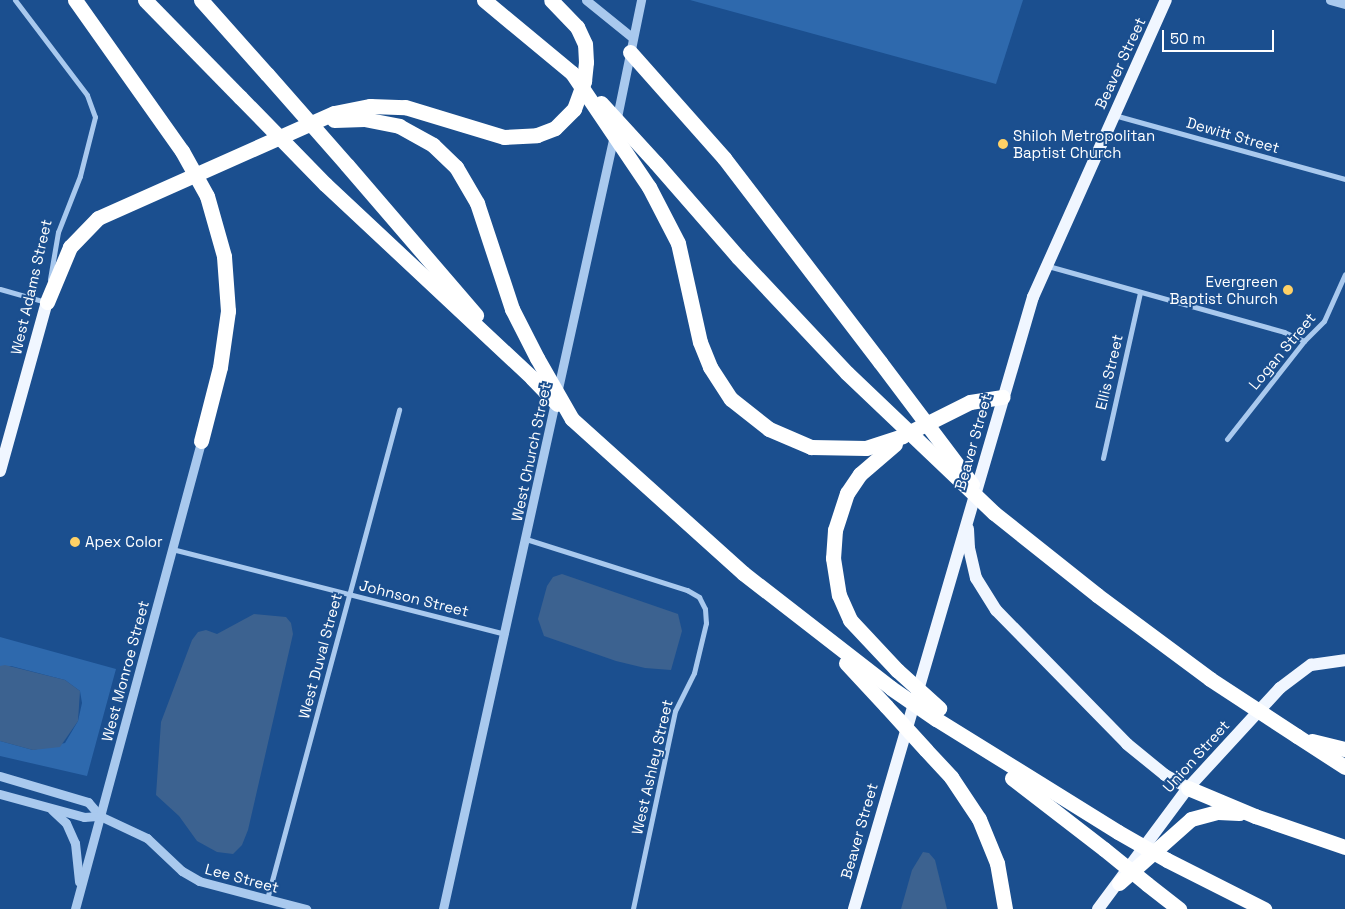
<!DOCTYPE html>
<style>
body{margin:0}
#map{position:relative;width:1345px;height:909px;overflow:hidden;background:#1b4f8f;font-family:"Space Grotesk",sans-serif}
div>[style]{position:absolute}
.green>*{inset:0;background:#2e69ad}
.water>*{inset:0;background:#3c6290}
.minor>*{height:5px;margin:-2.5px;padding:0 2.5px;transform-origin:2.5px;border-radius:2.5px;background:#a9c9ee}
.tertiary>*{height:9px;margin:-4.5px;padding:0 4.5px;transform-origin:4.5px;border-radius:4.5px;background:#a9c9ee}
.primary>*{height:12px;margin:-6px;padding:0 6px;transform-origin:6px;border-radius:6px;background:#f0f6ff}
.motorway>*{height:15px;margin:-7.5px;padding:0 7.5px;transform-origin:7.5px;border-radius:7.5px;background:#fff}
.motorway-bridge>*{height:15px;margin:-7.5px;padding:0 7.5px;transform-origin:7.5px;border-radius:7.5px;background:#fff}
.dots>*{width:14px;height:14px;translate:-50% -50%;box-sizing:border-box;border:2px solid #1b4f8f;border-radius:50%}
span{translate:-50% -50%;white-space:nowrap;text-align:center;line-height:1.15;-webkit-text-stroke:4px #1b4f8f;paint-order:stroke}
.street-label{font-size:15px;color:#fff}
.poi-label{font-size:15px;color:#fff}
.left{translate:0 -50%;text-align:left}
.right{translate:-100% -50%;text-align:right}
.scale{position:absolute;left:1162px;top:30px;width:112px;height:22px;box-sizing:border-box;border:2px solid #fff;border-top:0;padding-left:6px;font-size:15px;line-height:18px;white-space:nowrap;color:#fff;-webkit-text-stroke:4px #1b4f8f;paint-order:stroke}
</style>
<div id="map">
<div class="green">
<i style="clip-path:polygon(690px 0,1023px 0,996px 84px)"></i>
<i style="clip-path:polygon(0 637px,116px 669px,87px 776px,0 756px,0 741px,33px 750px,65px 743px,78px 721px,82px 703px,80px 691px,65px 680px,11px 666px,0 666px)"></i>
</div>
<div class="water">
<i style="clip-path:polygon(562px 574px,678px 614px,682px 631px,671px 670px,645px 668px,616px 661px,544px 636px,538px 619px,547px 586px,553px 577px)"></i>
<i style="clip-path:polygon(254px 614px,286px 617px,291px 623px,293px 634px,248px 830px,242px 845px,233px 854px,217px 852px,197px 841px,179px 816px,156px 795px,161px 722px,192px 640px,198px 632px,206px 630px,217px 634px)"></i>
<i style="clip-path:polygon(5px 665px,65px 680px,80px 691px,78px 721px,60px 747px,33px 750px,0 741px,0 666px)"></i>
<i style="clip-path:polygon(923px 852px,929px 853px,935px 860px,947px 909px,901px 909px,912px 870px)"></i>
</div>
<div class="minor">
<i style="left:15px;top:0;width:119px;rotate:52.8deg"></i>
<i style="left:87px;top:95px;width:23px;rotate:70deg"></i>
<i style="left:95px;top:117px;width:61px;rotate:104.3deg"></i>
<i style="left:80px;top:176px;width:60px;rotate:111.4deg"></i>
<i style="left:58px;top:232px;width:48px;rotate:99.7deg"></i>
<i style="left:1114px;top:115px;width:240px;rotate:15.5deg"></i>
<i style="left:1048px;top:266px;width:245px;rotate:15.6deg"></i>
<i style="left:1284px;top:332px;width:22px;rotate:24deg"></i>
<i style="left:0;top:289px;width:48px;rotate:15.8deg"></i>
<i style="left:1227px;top:439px;width:125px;rotate:-51.8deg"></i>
<i style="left:1304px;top:341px;width:28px;rotate:-45deg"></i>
<i style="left:1324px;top:321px;width:51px;rotate:-65.9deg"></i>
<i style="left:1103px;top:458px;width:170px;rotate:-77.4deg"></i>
<i style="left:526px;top:539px;width:169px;rotate:17.6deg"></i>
<i style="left:687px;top:590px;width:14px;rotate:30deg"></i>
<i style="left:699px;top:597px;width:13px;rotate:63deg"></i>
<i style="left:705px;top:609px;width:14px;rotate:86deg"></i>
<i style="left:706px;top:623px;width:51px;rotate:103.5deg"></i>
<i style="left:694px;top:673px;width:42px;rotate:116.6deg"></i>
<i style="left:675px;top:711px;width:202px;rotate:102deg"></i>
<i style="left:172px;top:549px;width:344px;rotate:14.3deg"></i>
<i style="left:267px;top:899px;width:507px;rotate:-74.89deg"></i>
</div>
<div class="tertiary">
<i style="left:586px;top:0;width:60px;rotate:39deg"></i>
<i style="left:1330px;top:0;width:16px;rotate:15deg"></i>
<i style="left:616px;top:122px;width:125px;rotate:-78.4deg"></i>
<i style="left:0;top:776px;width:92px;rotate:16.5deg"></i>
<i style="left:88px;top:802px;width:18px;rotate:49deg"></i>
<i style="left:0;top:794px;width:87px;rotate:15.3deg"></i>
<i style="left:84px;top:817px;width:16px;rotate:-4deg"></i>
<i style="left:100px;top:816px;width:52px;rotate:25.1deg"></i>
<i style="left:147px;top:838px;width:48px;rotate:43.3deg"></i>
<i style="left:182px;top:871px;width:20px;rotate:30deg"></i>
<i style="left:199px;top:881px;width:111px;rotate:14.7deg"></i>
<i style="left:52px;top:810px;width:19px;rotate:43deg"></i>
<i style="left:66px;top:823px;width:22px;rotate:66deg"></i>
<i style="left:75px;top:843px;width:39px;rotate:84deg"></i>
<i style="left:75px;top:909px;width:485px;rotate:-74.9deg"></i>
<i style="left:443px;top:909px;width:793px;rotate:-77.54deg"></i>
</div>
<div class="primary">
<i style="left:0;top:471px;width:175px;rotate:-74.5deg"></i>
<i style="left:968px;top:529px;width:19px;rotate:87deg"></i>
<i style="left:969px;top:548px;width:31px;rotate:77deg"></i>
<i style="left:976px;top:578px;width:38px;rotate:58deg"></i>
<i style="left:996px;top:610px;width:187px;rotate:45.6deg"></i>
<i style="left:1127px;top:744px;width:49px;rotate:39.2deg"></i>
<i style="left:1165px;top:775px;width:26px;rotate:29deg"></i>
<i style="left:854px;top:909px;width:638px;rotate:-73.7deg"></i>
<i style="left:1033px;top:297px;width:325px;rotate:-65.9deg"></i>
<i style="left:1098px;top:909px;width:151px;rotate:-53.4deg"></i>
<i style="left:1188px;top:788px;width:136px;rotate:-47.4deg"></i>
<i style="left:1280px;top:688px;width:39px;rotate:-37deg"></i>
<i style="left:1311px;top:665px;width:34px;rotate:-8deg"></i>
</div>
<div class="motorway">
<i style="left:75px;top:0;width:185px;rotate:54.7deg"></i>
<i style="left:145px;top:0;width:136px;rotate:45.6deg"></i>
<i style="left:201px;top:0;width:99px;rotate:48.3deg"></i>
<i style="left:484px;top:0;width:114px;rotate:39.7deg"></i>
<i style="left:630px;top:52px;width:142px;rotate:48.4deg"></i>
<i style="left:724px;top:158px;width:257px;rotate:52.6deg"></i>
<i style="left:334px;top:120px;width:30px;rotate:-2deg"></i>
<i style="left:364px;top:119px;width:36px;rotate:11deg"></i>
<i style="left:399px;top:126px;width:39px;rotate:29deg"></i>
<i style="left:433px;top:145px;width:32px;rotate:44deg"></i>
<i style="left:456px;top:167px;width:42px;rotate:59.7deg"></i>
<i style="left:477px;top:203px;width:112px;rotate:71.7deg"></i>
<i style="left:512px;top:309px;width:55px;rotate:63deg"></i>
<i style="left:656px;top:163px;width:125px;rotate:48.9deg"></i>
<i style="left:738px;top:257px;width:159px;rotate:46.8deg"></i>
<i style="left:347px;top:165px;width:198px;rotate:49.3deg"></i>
<i style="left:325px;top:184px;width:284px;rotate:43.1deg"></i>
<i style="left:649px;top:187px;width:63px;rotate:62.6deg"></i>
<i style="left:678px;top:243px;width:101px;rotate:77.5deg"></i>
<i style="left:700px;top:342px;width:27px;rotate:68deg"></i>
<i style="left:710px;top:367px;width:38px;rotate:57deg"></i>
<i style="left:731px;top:399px;width:48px;rotate:38.3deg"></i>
<i style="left:769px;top:429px;width:46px;rotate:23.2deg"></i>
<i style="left:811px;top:447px;width:55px;rotate:1deg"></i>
<i style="left:866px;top:448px;width:38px;rotate:-18deg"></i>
<i style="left:902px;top:436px;width:76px;rotate:-26.6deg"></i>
<i style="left:970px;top:402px;width:33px;rotate:-9deg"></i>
<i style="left:47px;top:302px;width:60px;rotate:-67.3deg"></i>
<i style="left:70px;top:247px;width:40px;rotate:-46deg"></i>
<i style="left:98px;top:218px;width:258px;rotate:-24deg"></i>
<i style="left:334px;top:113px;width:37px;rotate:-11deg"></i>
<i style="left:370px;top:106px;width:35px;rotate:2deg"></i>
<i style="left:405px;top:107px;width:103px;rotate:16.9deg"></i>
<i style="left:504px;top:137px;width:33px;rotate:-3deg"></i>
<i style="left:537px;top:135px;width:19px;rotate:-21deg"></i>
<i style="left:555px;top:128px;width:27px;rotate:-45deg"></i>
<i style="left:574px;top:109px;width:30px;rotate:-70deg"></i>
<i style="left:584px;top:81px;width:19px;rotate:-84deg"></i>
<i style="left:586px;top:62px;width:18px;rotate:-93deg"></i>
<i style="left:585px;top:44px;width:19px;rotate:-115deg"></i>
<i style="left:577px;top:27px;width:37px;rotate:-134deg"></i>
<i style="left:572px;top:419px;width:230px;rotate:42deg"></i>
<i style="left:743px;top:573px;width:187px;rotate:37.8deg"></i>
<i style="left:201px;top:441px;width:76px;rotate:-75.6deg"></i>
<i style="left:220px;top:367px;width:57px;rotate:-81.9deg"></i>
<i style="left:228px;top:311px;width:55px;rotate:-94.2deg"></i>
<i style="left:224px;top:256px;width:62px;rotate:-105.8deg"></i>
<i style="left:895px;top:444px;width:46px;rotate:139.4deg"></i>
<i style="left:860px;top:474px;width:23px;rotate:124deg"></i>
<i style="left:847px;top:493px;width:39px;rotate:108deg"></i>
<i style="left:835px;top:530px;width:28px;rotate:94deg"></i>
<i style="left:833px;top:558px;width:37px;rotate:81deg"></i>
<i style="left:839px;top:595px;width:27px;rotate:66deg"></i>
<i style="left:850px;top:620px;width:69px;rotate:46.8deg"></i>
<i style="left:994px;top:513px;width:132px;rotate:38.5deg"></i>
<i style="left:1097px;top:595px;width:141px;rotate:36.6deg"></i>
<i style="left:846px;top:663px;width:59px;rotate:47.1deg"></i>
<i style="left:936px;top:719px;width:214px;rotate:31.8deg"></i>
<i style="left:1297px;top:736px;width:57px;rotate:32.9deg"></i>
<i style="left:1312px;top:741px;width:34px;rotate:14deg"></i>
<i style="left:926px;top:750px;width:37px;rotate:47deg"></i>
<i style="left:951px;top:777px;width:50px;rotate:56.3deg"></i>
<i style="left:979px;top:819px;width:48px;rotate:67.8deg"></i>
<i style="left:997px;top:863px;width:47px;rotate:80.1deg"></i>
<i style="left:1012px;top:778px;width:116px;rotate:37.7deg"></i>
<i style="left:1188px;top:788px;width:73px;rotate:22.7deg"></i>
<i style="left:1255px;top:816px;width:95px;rotate:19deg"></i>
<i style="left:1167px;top:860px;width:109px;rotate:26.8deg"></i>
<i style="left:1119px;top:883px;width:96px;rotate:-41.6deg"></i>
<i style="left:1191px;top:819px;width:28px;rotate:-15deg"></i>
<i style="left:1218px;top:812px;width:21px;rotate:3deg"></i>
<i style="left:1147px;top:884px;width:41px;rotate:38deg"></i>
</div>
<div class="motorway-bridge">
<i style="left:572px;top:73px;width:138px;rotate:56deg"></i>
<i style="left:267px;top:74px;width:121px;rotate:48.7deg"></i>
<i style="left:240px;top:97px;width:122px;rotate:45.7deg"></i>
<i style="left:601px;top:103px;width:81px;rotate:47.5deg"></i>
<i style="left:182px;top:151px;width:51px;rotate:60.9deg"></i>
<i style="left:537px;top:358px;width:70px;rotate:60.2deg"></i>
<i style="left:880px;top:362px;width:153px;rotate:53deg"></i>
<i style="left:847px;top:373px;width:203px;rotate:43.6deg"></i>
<i style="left:532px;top:378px;width:36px;rotate:46deg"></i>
<i style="left:897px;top:670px;width:57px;rotate:42.1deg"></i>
<i style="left:1210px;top:679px;width:104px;rotate:33.2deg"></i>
<i style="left:891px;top:688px;width:55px;rotate:34.6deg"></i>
<i style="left:886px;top:706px;width:59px;rotate:47.7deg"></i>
<i style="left:1118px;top:832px;width:56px;rotate:29.7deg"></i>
<i style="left:1104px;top:849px;width:55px;rotate:39.1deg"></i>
</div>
<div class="dots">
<i style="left:1003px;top:144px;background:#ffd166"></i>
<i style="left:1288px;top:290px;background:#ffd166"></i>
<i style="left:75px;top:542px;background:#ffd166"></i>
</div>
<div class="street-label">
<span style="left:1120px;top:63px;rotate:-65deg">Beaver Street</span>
<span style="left:1233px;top:135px;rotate:16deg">Dewitt Street</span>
<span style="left:31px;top:287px;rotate:-77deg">West Adams Street</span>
<span style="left:1282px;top:351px;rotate:-50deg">Logan Street</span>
<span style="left:1109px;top:372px;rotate:-77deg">Ellis Street</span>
<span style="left:973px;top:442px;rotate:-74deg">Beaver Street</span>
<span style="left:531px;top:452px;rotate:-78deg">West Church Street</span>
<span style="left:414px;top:598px;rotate:14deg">Johnson Street</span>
<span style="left:320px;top:656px;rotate:-75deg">West Duval Street</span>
<span style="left:125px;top:671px;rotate:-75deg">West Monroe Street</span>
<span style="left:1196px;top:756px;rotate:-48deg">Union Street</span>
<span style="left:652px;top:767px;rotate:-77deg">West Ashley Street</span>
<span style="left:859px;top:831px;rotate:-74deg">Beaver Street</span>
<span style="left:242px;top:878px;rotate:15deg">Lee Street</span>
</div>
<div class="poi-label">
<span class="left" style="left:1013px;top:144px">Shiloh Metropolitan<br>Baptist Church</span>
<span class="right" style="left:1278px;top:290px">Evergreen<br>Baptist Church</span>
<span class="left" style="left:85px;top:542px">Apex Color</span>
</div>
<div class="scale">50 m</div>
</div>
